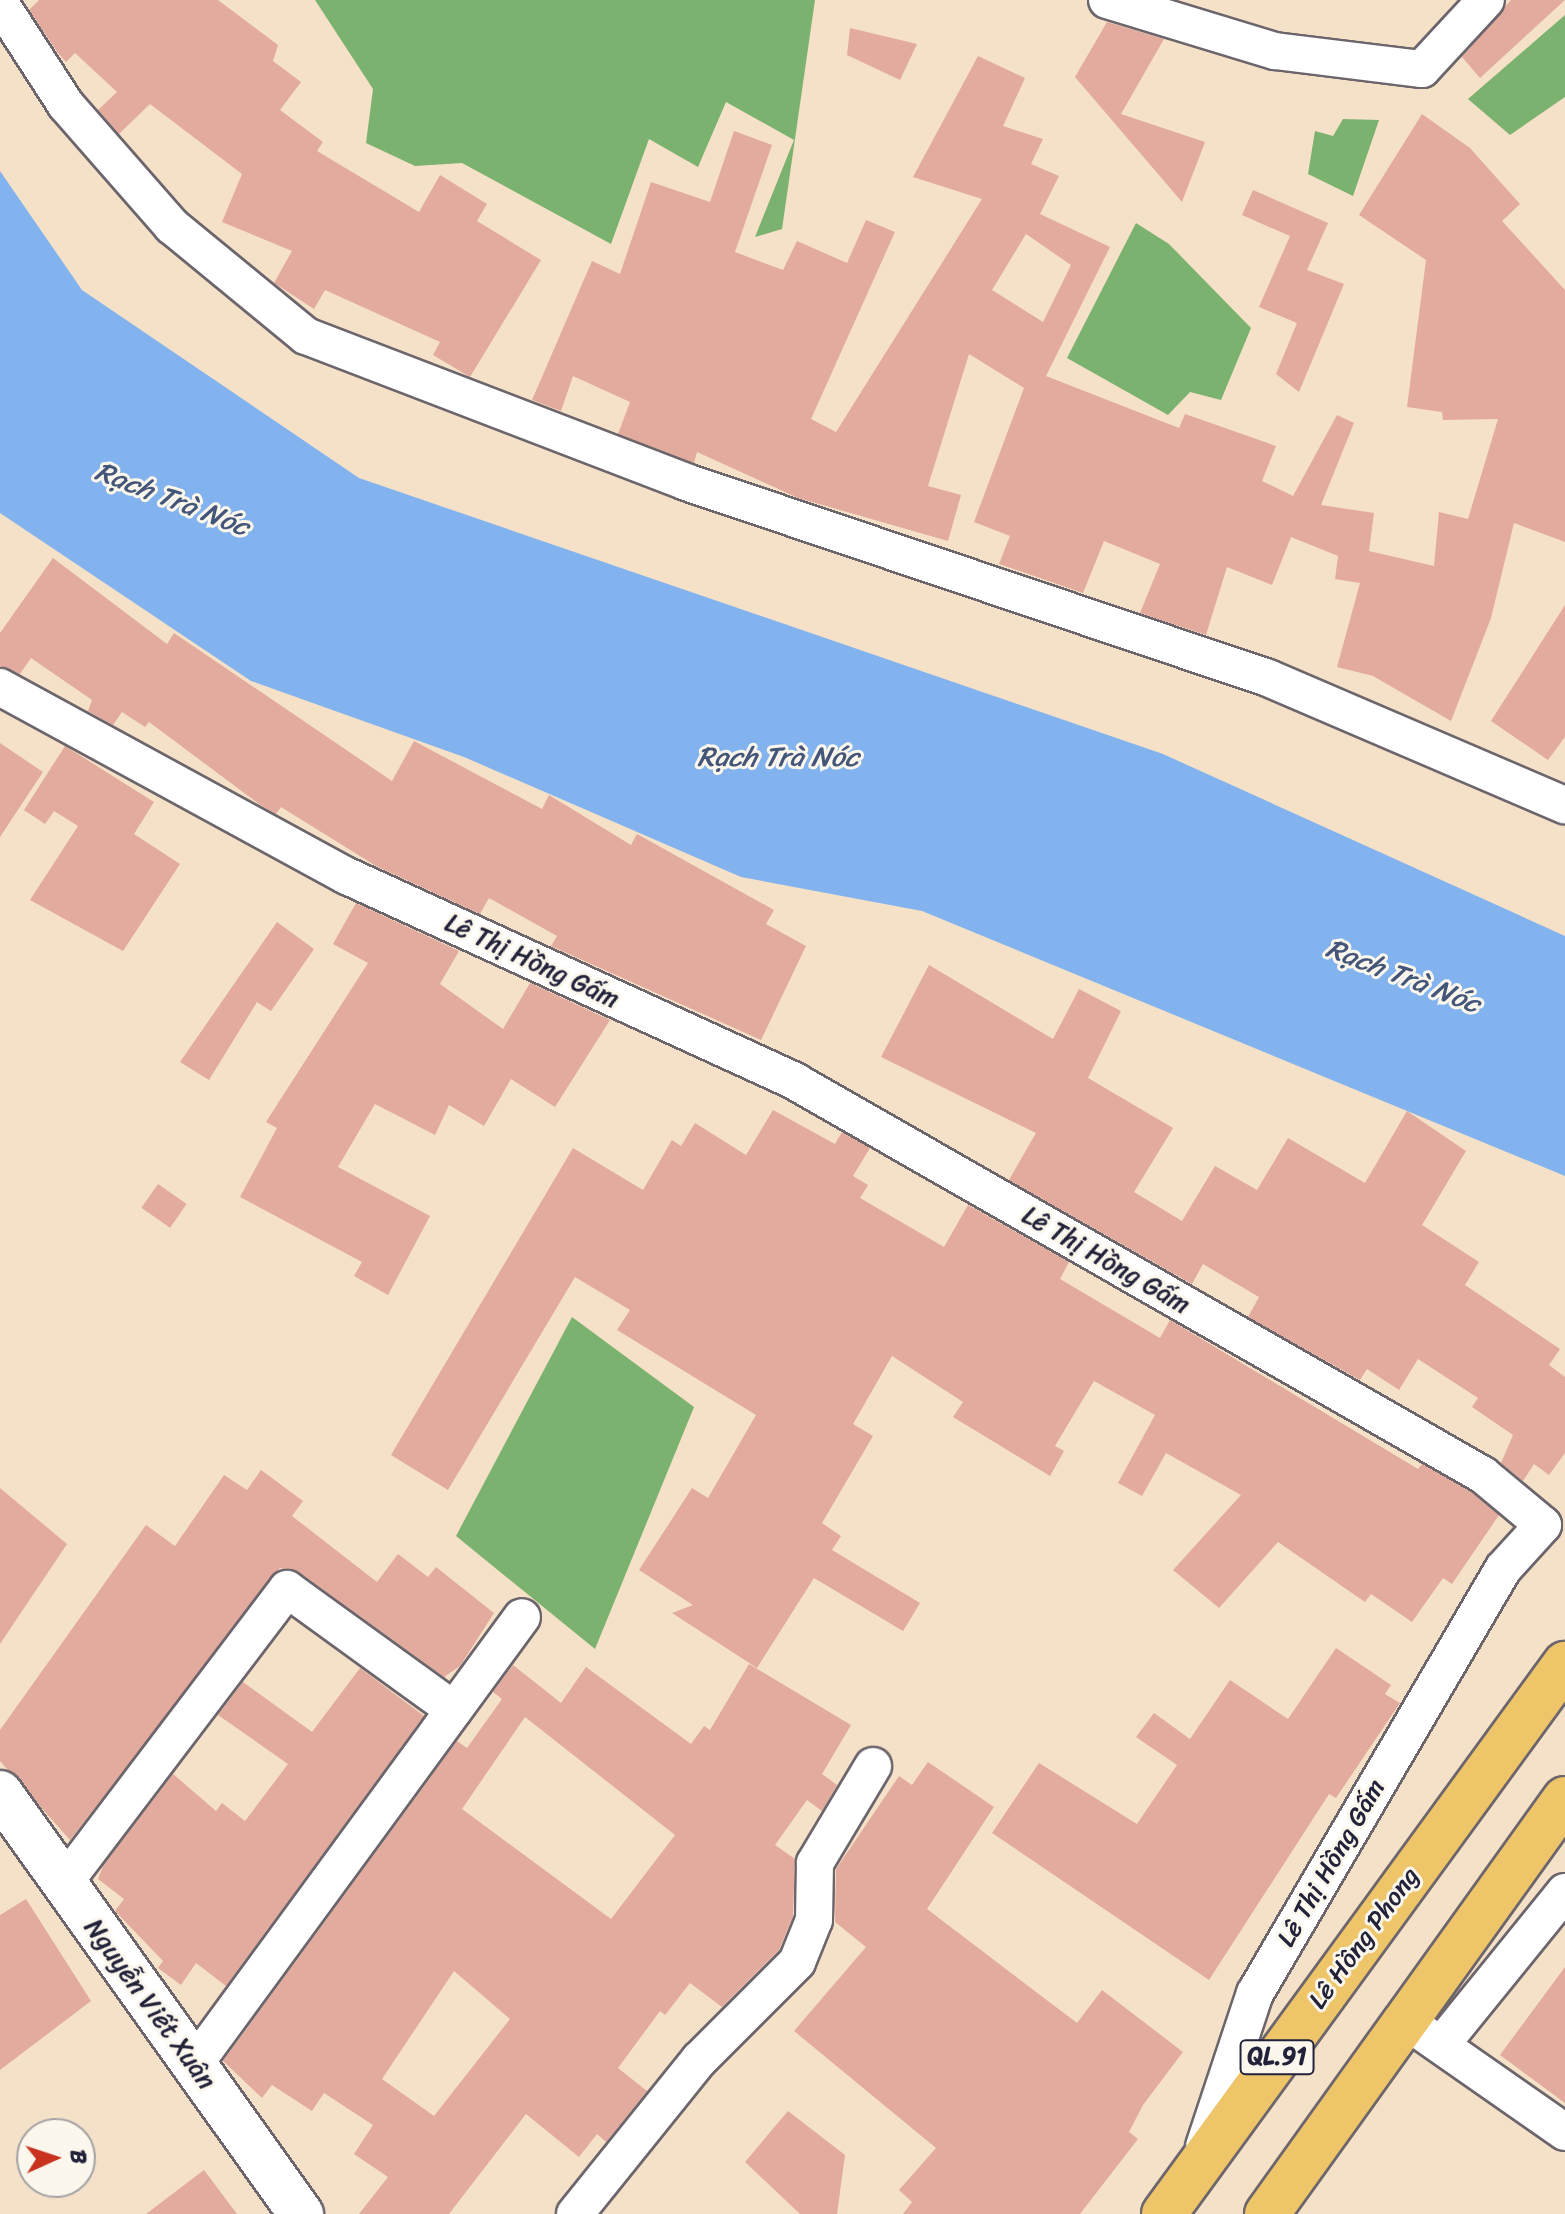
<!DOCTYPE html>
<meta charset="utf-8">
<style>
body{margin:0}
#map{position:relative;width:1565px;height:2214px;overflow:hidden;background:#f5e1c7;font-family:Sriracha,sans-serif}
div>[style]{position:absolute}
.forest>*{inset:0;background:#7cb26f}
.water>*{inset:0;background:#83b3ee}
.building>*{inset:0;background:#e2ab9e;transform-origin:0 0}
.roads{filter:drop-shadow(2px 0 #6c656c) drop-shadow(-2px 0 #6c656c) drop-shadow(0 2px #6c656c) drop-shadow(0 -2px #6c656c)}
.minor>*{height:36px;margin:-18px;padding:0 18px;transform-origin:18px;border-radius:18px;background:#fff}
.tertiary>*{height:44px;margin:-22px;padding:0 22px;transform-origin:22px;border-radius:22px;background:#fff}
.trunk>*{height:44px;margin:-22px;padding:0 22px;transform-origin:22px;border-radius:22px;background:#eec569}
span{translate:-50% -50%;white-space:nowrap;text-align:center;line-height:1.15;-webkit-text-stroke:6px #fbf7ec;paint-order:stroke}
.shield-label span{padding:2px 6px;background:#fbf7ec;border:2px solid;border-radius:6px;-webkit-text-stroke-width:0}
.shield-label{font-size:24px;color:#22223b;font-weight:700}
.street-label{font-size:26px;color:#22223b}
.water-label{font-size:28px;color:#44557a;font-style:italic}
.north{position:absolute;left:16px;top:2118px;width:80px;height:80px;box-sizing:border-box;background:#fbf7ec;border:2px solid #a4a2a5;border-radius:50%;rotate:87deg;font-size:22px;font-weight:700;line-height:32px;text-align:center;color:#22223b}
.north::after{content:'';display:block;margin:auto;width:28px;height:36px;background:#c8321e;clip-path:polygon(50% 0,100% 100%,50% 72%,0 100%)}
</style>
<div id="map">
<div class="forest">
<i style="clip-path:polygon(315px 0,815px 0,782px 229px,755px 237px,794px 140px,726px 102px,698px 167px,649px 139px,611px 244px,462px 163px,415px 166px,366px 143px,373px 89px)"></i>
<i style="clip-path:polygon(1565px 15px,1565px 97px,1510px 135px,1468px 99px)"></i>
<i style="clip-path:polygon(1343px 119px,1379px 120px,1353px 196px,1308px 174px,1315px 131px,1333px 136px)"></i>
<i style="clip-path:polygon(1136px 223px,1169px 244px,1251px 328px,1221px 400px,1190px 392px,1168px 415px,1067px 358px)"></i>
<i style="clip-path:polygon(572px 1317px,694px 1407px,595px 1649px,456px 1536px)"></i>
</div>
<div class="water">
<i style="clip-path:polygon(0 171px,82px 290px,359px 478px,1163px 754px,1565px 936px,1565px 1176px,922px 911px,741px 877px,464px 757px,251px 681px,0 513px)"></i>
</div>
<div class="building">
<i style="clip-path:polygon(39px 0,218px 0,278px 45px,273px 61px,301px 82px,280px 110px,323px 142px,317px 151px,419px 212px,440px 175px,487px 204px,477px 221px,541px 260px,470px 377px,433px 355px,440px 342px,325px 290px,314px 309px,274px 283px,292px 251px,222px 222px,242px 174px,150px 104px,119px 134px,98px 110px,117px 92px,75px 53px,66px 62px,58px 53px,29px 10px)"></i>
<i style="clip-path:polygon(1511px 0,1565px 0,1480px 78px,1462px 57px)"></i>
<i style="clip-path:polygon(1107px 22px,1164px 39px,1121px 114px,1205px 142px,1182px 202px,1075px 77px)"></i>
<i style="clip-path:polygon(850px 28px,917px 44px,900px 80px,847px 55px)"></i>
<i style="clip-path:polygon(evenodd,978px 56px,1025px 78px,1003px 126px,1043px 139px,1031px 164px,1059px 176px,1040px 214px,1110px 247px,1046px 376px,1179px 428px,1185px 414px,1276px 446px,1262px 481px,1293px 496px,1337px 415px,1354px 423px,1321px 505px,1374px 513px,1369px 551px,1434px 566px,1439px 512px,1468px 519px,1498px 419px,1443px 420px,1442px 412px,1407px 407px,1426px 260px,1359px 215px,1422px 114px,1470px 148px,1520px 204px,1502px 221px,1565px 290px,1565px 542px,1514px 523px,1491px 618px,1451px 721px,1373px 676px,1337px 667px,1360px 583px,1335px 579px,1338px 556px,1291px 537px,1272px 585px,1227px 567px,1206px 635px,1140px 613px,1160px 564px,1104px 541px,1083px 593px,999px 564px,1010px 536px,974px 522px,1024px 388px,969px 354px,928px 486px,961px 495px,948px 541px,798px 498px,697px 452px,694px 463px,618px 434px,630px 402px,573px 376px,561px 411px,532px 400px,592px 261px,620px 274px,651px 182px,710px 202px,734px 131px,772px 145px,735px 252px,783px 270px,797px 241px,847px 263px,866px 220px,895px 232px,811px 419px,836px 432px,982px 199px,913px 177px,978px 56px,1026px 234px,1071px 265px,1043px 322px,992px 290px,1026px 234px)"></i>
<i style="clip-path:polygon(1253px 190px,1328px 223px,1307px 270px,1344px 284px,1299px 392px,1276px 374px,1297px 323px,1259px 307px,1290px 236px,1242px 215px)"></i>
<i style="clip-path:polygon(53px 558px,167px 644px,174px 633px,392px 781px,414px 741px,542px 809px,549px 795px,631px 845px,637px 834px,774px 910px,766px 924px,806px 946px,761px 1040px,551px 946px,557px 936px,489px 898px,480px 914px,376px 866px,281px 807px,276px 814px,259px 804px,149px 722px,145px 727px,122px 712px,113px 725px,88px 711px,92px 700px,31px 658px,20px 674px,0 666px,0 633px)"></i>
<i style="clip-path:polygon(1565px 605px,1565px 737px,1548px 760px,1491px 721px)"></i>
<i style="clip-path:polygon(0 743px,43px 772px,0 837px)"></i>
<i style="clip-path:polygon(65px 746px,154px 802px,134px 834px,180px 864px,123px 951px,30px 900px,78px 826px,54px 811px,45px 824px,24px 810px)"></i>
<i style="clip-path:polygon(356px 903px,459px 951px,440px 984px,503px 1029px,530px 983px,610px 1020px,555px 1107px,511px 1079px,484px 1126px,449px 1105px,435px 1135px,375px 1104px,338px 1167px,430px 1216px,388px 1295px,354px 1276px,362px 1262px,240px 1197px,277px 1128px,266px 1122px,368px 963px,333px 944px)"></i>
<i style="clip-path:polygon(277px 922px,314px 949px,271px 1011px,257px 1002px,209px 1080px,180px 1062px)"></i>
<i style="clip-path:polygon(929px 965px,1053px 1039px,1079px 989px,1121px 1011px,1088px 1078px,1173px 1128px,1134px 1192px,1182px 1221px,1215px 1166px,1257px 1190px,1288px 1138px,1365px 1183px,1407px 1111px,1466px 1151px,1422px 1225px,1479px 1262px,1465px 1285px,1560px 1349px,1549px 1365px,1565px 1377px,1565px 1453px,1549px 1475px,1534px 1464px,1523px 1481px,1501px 1463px,1513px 1435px,1472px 1407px,1478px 1398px,1418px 1359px,1399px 1390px,1367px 1369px,1360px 1380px,1248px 1317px,1259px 1297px,1203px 1264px,1192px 1284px,1009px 1180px,1036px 1133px,881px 1057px)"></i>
<i style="clip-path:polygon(773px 1110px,835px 1144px,842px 1132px,870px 1148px,853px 1176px,868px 1185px,860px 1198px,944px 1247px,968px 1205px,1069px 1262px,1060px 1279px,1160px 1338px,1170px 1320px,1418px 1469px,1422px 1464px,1471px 1492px,1499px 1515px,1452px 1584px,1443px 1578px,1412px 1622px,1371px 1594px,1365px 1602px,1278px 1542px,1219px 1608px,1173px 1570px,1241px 1495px,1166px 1453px,1142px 1496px,1118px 1483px,1155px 1415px,1094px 1381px,1055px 1446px,1064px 1451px,1050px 1476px,953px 1417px,963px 1402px,892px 1356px,853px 1424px,873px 1436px,822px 1523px,841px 1536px,832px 1550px,920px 1603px,903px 1631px,814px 1578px,757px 1668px,672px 1613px,693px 1605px,639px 1570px,692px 1488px,708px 1498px,756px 1415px,617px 1330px,630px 1310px,575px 1277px,448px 1490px,391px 1455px,573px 1148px,643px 1190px,672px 1140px,681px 1146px,695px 1123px,746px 1155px)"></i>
<i style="left:158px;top:1184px;width:35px;height:29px;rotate:35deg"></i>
<i style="clip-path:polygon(261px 1470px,303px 1501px,292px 1516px,377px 1582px,398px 1554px,428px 1577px,436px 1567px,494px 1613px,460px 1666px,444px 1677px,299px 1572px,280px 1568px,70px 1840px,0 1761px,0 1730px,146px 1525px,175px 1546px,224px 1475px,247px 1490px)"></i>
<i style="clip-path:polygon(0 1488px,67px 1544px,0 1644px)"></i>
<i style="clip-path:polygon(1336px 1648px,1391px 1685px,1385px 1694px,1400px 1703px,1336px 1798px,1329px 1794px,1209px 1980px,992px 1833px,1039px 1763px,1137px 1824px,1177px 1765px,1136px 1737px,1154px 1713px,1190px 1739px,1230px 1680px,1288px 1719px)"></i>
<i style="clip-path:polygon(evenodd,749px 1664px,851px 1725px,822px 1774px,837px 1785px,822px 1811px,807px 1800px,775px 1845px,795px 1859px,793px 1916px,779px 1950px,722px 2007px,690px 1983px,665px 2015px,660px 2011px,618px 2068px,647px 2091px,606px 2142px,597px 2134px,579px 2157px,526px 2114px,449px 2214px,359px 2214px,388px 2177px,354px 2154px,373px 2125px,324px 2093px,312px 2111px,272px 2085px,262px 2098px,223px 2061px,457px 1741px,467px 1748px,502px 1699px,493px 1692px,513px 1665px,561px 1703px,586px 1667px,691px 1744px,704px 1726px,710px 1730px,749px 1664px,525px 1717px,675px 1835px,611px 1919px,462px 1809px,525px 1717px,749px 1664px,454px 1971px,510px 2019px,434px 2116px,382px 2079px,454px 1971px)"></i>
<i style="clip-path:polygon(360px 1668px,424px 1716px,226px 1986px,196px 1963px,181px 1985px,158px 1968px,163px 1961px,115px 1911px,124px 1899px,98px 1879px,103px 1866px,173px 1774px,216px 1811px,222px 1803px,245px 1821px,288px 1764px,218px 1715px,243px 1682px,312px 1732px)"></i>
<i style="clip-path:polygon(928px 1762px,994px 1807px,927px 1909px,1077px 2023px,1102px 1990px,1183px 2052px,1143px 2105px,1129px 2132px,1138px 2139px,1080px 2214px,903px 2214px,912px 2202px,899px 2190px,936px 2148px,794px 2031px,866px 1947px,835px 1922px,836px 1869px,899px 1776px,912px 1785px)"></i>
<i style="clip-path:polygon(26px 1899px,91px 2001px,0 2070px,0 1915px)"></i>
<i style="clip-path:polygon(1565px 1967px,1565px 2103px,1500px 2055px)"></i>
<i style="clip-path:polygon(788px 2111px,845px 2155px,837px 2214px,800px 2214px,745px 2162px)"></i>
<i style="clip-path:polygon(204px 2170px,237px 2214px,146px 2214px)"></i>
</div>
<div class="roads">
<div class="minor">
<i style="left:1107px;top:0;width:176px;rotate:16.9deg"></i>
<i style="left:1275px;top:51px;width:148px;rotate:7deg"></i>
<i style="left:1422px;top:69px;width:94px;rotate:-47.2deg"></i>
<i style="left:0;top:3px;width:121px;rotate:57.1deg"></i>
<i style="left:66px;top:105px;width:161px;rotate:48.8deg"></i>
<i style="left:172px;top:226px;width:173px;rotate:39.4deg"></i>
<i style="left:306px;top:336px;width:407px;rotate:21deg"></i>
<i style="left:686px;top:482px;width:614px;rotate:18.61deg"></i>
<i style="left:1268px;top:678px;width:323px;rotate:23.2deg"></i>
<i style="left:0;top:687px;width:395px;rotate:28.6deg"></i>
<i style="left:347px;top:876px;width:494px;rotate:24.6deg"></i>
<i style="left:796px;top:1082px;width:791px;rotate:29.77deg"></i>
<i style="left:1483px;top:1475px;width:78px;rotate:39.8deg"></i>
<i style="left:1543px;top:1525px;width:59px;rotate:132.3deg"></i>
<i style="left:1503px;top:1569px;width:491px;rotate:120.3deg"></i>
<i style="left:1255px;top:1993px;width:161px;rotate:108.4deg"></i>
<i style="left:64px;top:1883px;width:369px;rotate:-52.8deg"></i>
<i style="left:287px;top:1589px;width:206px;rotate:35.9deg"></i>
<i style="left:1423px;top:2033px;width:173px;rotate:34.9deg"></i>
<i style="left:1441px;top:2045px;width:197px;rotate:-51deg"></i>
<i style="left:194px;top:2065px;width:555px;rotate:-53.79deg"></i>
<i style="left:575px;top:2214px;width:198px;rotate:-51.2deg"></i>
<i style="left:699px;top:2060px;width:139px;rotate:-45deg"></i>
<i style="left:797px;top:1962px;width:45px;rotate:-68deg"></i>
<i style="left:814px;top:1920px;width:57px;rotate:-89deg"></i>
<i style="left:815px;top:1863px;width:113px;rotate:-59.1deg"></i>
</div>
<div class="tertiary">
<i style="left:0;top:1793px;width:518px;rotate:54.44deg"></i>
</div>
<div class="trunk">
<i style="left:1164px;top:2214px;width:681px;rotate:-53.9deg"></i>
<i style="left:1267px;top:2214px;width:511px;rotate:-54.32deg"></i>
</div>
</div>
<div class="shield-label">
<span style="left:1277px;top:2057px">QL.91</span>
</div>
<div class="street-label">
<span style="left:532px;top:961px;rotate:25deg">Lê Thị Hồng Gấm</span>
<span style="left:1106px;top:1260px;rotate:30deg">Lê Thị Hồng Gấm</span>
<span style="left:1331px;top:1863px;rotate:-60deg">Lê Thị Hồng Gấm</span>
<span style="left:1364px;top:1938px;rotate:-54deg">Lê Hồng Phong</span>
<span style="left:150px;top:2004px;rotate:54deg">Nguyễn Viết Xuân</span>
</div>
<div class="water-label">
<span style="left:172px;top:499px;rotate:21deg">Rạch Trà Nóc</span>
<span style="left:778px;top:757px">Rạch Trà Nóc</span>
<span style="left:1403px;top:976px;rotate:21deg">Rạch Trà Nóc</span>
</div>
<div class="north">B</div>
</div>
